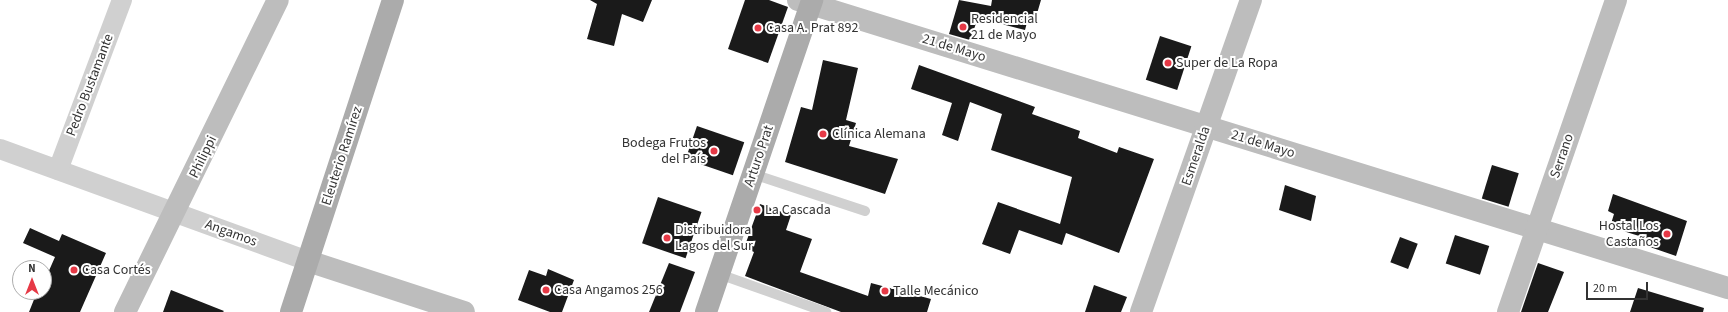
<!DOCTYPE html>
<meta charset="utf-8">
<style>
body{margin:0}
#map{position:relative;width:1728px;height:312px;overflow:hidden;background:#fff;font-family:"Source Sans 3",sans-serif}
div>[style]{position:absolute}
.building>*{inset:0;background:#1a1a1a;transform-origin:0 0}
.lane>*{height:10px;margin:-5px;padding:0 5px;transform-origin:5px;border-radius:5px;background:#d0d0d0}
.street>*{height:20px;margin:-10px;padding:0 10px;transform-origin:10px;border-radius:10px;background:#d0d0d0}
.secondary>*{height:22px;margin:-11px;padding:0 11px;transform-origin:11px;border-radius:11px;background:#bdbdbd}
.primary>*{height:22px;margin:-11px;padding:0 11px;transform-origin:11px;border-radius:11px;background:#ababab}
.dots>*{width:11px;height:11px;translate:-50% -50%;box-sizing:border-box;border:2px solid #fff;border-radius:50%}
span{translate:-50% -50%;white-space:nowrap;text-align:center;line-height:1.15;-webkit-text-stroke:4px #fff;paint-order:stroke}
.poi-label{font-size:14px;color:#333}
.left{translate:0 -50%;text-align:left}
.right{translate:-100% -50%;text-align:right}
.street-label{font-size:14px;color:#333}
.north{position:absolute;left:12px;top:260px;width:40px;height:40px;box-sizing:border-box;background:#fff;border:1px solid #adadad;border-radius:50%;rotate:0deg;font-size:11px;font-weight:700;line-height:16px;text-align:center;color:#333}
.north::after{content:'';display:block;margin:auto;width:14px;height:18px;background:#e63946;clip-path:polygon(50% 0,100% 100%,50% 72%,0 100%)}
.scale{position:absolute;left:1586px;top:282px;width:62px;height:18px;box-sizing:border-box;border:2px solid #333;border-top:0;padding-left:5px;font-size:12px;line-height:14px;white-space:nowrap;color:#333;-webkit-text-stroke:3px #fff;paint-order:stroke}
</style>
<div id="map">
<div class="building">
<i style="clip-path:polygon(590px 0,652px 0,643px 22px,622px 14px,614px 46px,587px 39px,597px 4px)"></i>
<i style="clip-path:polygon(745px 0,769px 0,788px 7px,768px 63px,728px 49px)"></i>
<i style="clip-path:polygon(959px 0,991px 6px,992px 0,1041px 0,1036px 17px,1029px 15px,1025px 30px,978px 18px,970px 40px,949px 34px)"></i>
<i style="left:1160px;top:36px;width:33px;height:46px;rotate:18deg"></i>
<i style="clip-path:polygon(823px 60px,858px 68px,846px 120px,856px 123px,849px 146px,898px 159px,885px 194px,785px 162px,801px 107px,812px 110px)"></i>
<i style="clip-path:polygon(919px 65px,1035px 107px,1032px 114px,1080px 131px,1078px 138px,1117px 153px,1119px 147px,1154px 159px,1119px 253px,1066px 233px,1062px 245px,1019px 230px,1010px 254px,982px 244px,998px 202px,1060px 224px,1072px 177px,991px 150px,1002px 114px,970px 102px,958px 141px,942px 135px,952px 103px,911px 89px)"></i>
<i style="left:697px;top:126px;width:50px;height:35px;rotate:19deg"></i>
<i style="left:1492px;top:165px;width:28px;height:35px;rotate:17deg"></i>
<i style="clip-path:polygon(1285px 185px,1316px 196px,1311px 221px,1279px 210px)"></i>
<i style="clip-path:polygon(1613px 194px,1687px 221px,1676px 256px,1647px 246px,1649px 239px,1610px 227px,1614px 214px,1608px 211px)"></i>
<i style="left:658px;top:197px;width:46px;height:49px;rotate:19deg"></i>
<i style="clip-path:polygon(760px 204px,791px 215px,786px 230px,812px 239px,800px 272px,868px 296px,871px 283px,931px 299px,927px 312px,841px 312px,745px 276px,754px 252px,744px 248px)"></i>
<i style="clip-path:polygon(30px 228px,59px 241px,62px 234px,106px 253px,80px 312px,29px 312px,37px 292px,44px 292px,44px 282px,55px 257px,23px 243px)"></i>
<i style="left:1455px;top:235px;width:36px;height:30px;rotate:18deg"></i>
<i style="left:1400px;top:237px;width:19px;height:27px;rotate:21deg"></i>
<i style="clip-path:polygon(669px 263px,695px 272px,680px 312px,649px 312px)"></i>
<i style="clip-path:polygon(1538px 263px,1564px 272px,1548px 312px,1521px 312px)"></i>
<i style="clip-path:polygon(548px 269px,574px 280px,562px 312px,550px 312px,518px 300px,529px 270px,546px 276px)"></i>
<i style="clip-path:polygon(1094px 285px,1127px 297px,1121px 312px,1085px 312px)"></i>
<i style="clip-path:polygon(1638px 288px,1704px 308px,1703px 312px,1630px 312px)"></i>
<i style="clip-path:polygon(171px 290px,224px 311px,223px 312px,163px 312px)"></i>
</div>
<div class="lane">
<i style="left:753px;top:174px;width:118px;rotate:18.3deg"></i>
<i style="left:719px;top:274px;width:114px;rotate:19.6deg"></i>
</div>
<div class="street">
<i style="left:0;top:149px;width:328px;rotate:20deg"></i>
<i style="left:58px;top:170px;width:182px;rotate:-69.4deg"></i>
</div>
<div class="secondary">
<i style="left:798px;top:0;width:974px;rotate:17.21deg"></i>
<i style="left:308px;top:261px;width:164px;rotate:18.1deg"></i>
<i style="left:125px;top:312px;width:347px;rotate:-63.9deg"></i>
<i style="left:1141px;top:312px;width:331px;rotate:-70.6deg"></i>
<i style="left:1508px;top:312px;width:330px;rotate:-70.9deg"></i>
</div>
<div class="primary">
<i style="left:291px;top:312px;width:328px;rotate:-71.9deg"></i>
<i style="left:706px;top:312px;width:330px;rotate:-71.2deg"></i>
</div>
<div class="dots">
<i style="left:963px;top:27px;background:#e63946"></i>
<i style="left:758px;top:28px;background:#e63946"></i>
<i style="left:1168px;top:63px;background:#e63946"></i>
<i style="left:823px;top:134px;background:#e63946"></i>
<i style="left:714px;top:151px;background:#e63946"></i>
<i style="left:757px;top:210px;background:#e63946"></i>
<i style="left:1667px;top:234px;background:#e63946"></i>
<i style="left:667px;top:238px;background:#e63946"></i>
<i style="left:74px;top:270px;background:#e63946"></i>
<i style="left:546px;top:290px;background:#e63946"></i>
<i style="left:885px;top:291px;background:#e63946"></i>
</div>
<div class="poi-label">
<span class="left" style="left:971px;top:27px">Residencial<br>21 de Mayo</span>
<span class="left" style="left:766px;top:28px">Casa A. Prat 892</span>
<span class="left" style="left:1176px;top:63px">Super de La Ropa</span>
<span class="left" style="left:832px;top:134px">Clínica Alemana</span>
<span class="right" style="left:706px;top:151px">Bodega Frutos<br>del País</span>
<span class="left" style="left:765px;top:210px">La Cascada</span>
<span class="right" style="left:1659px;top:234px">Hostal Los<br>Castaños</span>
<span class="left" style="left:675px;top:238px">Distribuidora<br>Lagos del Sur</span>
<span class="left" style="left:82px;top:270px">Casa Cortés</span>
<span class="left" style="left:554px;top:290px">Casa Angamos 256</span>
<span class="left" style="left:893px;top:291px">Talle Mecánico</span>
</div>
<div class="street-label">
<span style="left:954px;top:48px;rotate:17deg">21 de Mayo</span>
<span style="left:90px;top:85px;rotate:-69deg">Pedro Bustamante</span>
<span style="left:1263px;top:144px;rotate:17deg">21 de Mayo</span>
<span style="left:342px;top:156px;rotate:-72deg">Eleuterio Ramírez</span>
<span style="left:759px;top:156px;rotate:-71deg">Arturo Prat</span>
<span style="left:1196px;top:156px;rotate:-71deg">Esmeralda</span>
<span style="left:1562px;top:156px;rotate:-71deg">Serrano</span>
<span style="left:203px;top:157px;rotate:-64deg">Philippi</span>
<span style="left:231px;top:233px;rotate:20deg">Angamos</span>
</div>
<div class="north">N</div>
<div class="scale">20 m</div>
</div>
